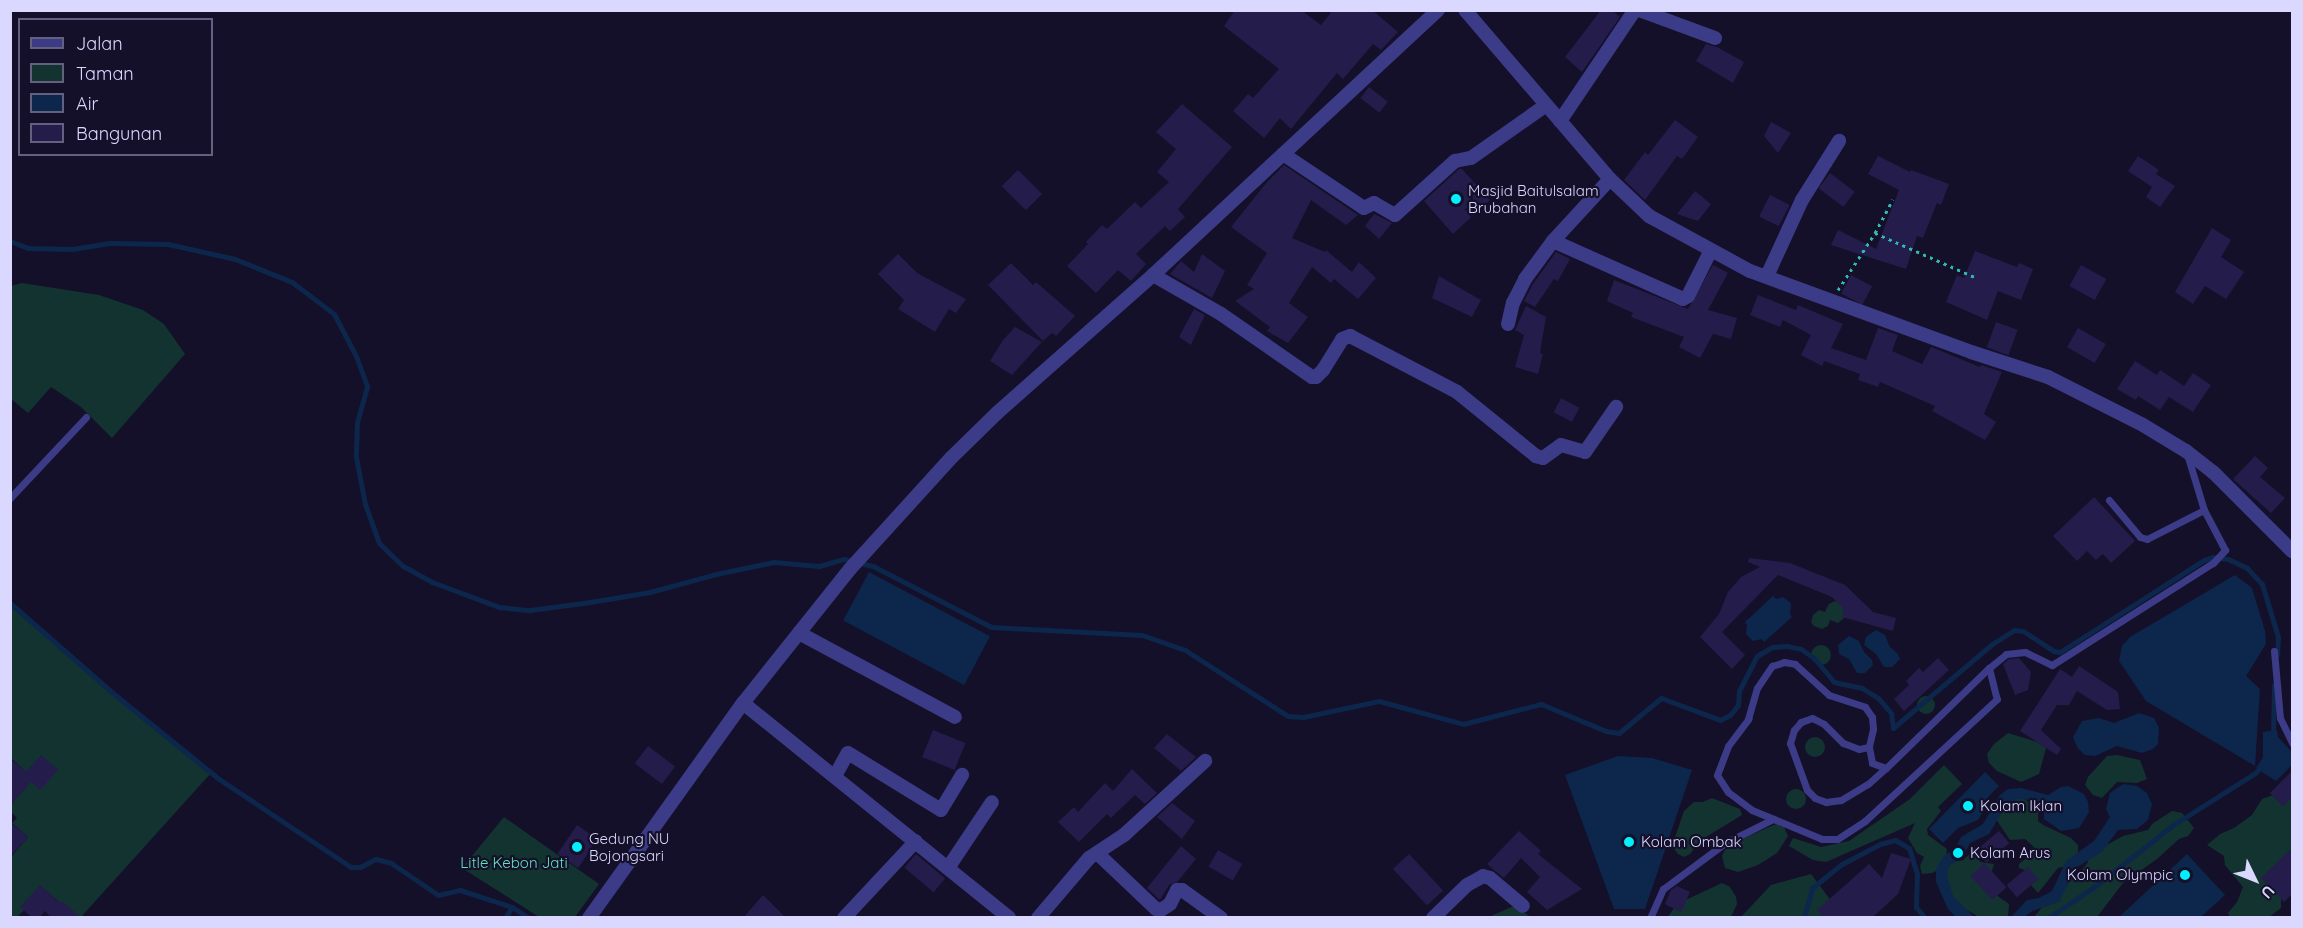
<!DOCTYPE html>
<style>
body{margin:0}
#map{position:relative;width:2303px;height:928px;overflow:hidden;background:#141029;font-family:Quicksand,sans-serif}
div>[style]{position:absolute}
.green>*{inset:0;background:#133331}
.round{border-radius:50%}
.water>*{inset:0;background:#0c264c;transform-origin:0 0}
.stream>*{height:5px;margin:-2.5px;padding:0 2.5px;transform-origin:2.5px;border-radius:2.5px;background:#0c264c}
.building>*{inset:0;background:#241c4a;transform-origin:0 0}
.path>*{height:3px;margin-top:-1.5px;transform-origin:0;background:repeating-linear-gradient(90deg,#30bbae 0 3px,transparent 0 7.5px)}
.lane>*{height:7px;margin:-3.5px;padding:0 3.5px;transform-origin:3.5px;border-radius:3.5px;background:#3c3b88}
.street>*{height:14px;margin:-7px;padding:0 7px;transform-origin:7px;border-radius:7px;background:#3c3b88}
.dots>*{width:16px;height:16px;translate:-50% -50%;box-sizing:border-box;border:3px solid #141029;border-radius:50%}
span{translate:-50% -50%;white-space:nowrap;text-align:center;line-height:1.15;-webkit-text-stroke:4.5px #141029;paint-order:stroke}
.poi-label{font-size:15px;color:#dbd8ff}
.left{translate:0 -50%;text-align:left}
.right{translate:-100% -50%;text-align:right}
.park-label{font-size:15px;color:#62e1bd}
.frame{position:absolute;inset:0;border:12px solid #dbd8ff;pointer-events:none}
.legend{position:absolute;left:18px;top:18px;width:195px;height:138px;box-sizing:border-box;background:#141029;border:2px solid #64607f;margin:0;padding:8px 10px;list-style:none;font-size:18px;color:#dbd8ff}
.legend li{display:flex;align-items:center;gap:12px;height:30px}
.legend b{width:30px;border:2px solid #64607f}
.north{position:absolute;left:2225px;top:850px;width:60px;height:60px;-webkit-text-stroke:4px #141029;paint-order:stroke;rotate:133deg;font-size:16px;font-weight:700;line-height:24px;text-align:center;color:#dbd8ff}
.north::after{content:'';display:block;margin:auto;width:21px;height:27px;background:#dbd8ff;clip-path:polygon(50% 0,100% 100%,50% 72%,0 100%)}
</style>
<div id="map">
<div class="green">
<i style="clip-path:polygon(22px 283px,99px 295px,143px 310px,164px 324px,185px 354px,112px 438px,81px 407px,51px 387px,28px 413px,11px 399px,11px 286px)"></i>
<i style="clip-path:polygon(1835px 601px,1842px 603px,1847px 610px,1844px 618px,1838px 623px,1830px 620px,1828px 626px,1822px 629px,1814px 626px,1811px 622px,1813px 615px,1819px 610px,1825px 612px,1829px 604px)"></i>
<i style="clip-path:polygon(11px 603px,114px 694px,211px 773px,81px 917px,77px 917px,45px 890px,17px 917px,11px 917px,11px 857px,28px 837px,12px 823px,17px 818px,11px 812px,11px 805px,26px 772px,11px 758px)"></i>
<i class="round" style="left:1811px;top:645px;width:20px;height:20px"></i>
<i class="round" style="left:1917px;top:696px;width:18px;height:18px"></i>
<i style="clip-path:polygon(2008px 733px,2037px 742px,2046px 748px,2039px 774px,2021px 782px,1997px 771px,1989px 763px,1987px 754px,1994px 744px)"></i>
<i class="round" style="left:1805px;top:737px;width:20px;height:20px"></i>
<i style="clip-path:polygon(2117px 755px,2140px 760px,2147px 779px,2137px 783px,2117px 782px,2102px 798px,2093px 795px,2085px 785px,2088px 777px,2107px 756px)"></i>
<i style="clip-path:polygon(1944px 765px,1962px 784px,1938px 807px,1941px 811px,1927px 829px,1928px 835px,1947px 849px,1946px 861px,1940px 869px,1932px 873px,1922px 874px,1920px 866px,1924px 857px,1917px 853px,1908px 838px,1915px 823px,1826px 862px,1813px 860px,1789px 846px,1793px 838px,1821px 847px,1849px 841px,1910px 799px)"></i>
<i style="clip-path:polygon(2292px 788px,2292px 858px,2271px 877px,2281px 891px,2281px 908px,2269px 917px,2230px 917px,2228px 913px,2237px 902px,2243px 887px,2225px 865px,2224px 856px,2207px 845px,2220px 834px,2234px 828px,2252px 815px,2262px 799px)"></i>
<i class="round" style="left:1786px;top:789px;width:20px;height:20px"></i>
<i style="clip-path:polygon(2019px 796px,2038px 807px,2038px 821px,2043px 825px,2071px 838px,2078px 845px,2078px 854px,2067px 866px,2058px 868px,2038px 893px,2029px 883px,2028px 871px,2019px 868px,2019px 864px,2028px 857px,2034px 847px,2025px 839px,2010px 840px,1996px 819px,2002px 806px)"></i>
<i style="clip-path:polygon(1712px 798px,1740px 809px,1742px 815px,1701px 840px,1690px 854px,1684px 857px,1678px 854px,1672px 846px,1684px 811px,1694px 802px,1703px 802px)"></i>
<i style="clip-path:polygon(2172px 811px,2182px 813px,2194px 828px,2188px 836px,2179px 839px,2157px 859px,2123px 883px,2097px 917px,2033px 918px,2068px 877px,2078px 876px,2088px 862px,2087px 856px,2123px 836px,2148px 830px,2152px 824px)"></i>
<i style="clip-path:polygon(504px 817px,599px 884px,575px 917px,539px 917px,462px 868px)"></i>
<i style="clip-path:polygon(1776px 824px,1784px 827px,1788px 836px,1777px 853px,1758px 865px,1738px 872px,1725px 868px,1722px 856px,1725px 850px,1742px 839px)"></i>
<i style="clip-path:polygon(1972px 852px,1978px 855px,1980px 862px,1994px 864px,1990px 877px,1992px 892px,2009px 904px,2008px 917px,1979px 917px,1955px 903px,1945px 877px,1950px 862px,1963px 860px)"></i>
<i style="clip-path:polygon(1811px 874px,1832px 902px,1835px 918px,1740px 918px,1771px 885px)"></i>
<i style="clip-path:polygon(1722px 883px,1730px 887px,1736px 897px,1737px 904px,1731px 917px,1667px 918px,1677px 904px)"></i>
<i style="clip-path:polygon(1514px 906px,1531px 917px,1490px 918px,1493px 915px)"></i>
</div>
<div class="water">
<i style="left:869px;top:572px;width:137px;height:55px;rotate:28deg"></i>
<i style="clip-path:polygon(2235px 575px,2252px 588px,2265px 631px,2266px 644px,2246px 676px,2260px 689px,2255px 766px,2146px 701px,2119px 661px,2122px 646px,2130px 637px)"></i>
<i style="clip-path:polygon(1773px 596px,1776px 599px,1783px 597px,1791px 603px,1790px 614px,1792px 617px,1764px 642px,1762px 639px,1753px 641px,1746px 634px,1747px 625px,1745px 622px)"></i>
<i style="clip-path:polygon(1876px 630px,1885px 635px,1890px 647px,1898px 654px,1900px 659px,1892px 667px,1884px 667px,1876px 654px,1864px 645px,1866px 637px)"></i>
<i style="clip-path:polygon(1849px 636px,1859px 641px,1864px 652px,1872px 660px,1873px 665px,1865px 673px,1857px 673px,1849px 659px,1839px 654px,1838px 645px)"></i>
<i style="clip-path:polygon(2139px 713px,2154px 718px,2159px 728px,2158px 744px,2153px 749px,2142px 753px,2117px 746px,2095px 756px,2085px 755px,2077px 747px,2073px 737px,2082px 721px,2099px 718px,2114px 723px)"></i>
<i style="clip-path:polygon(2277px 730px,2278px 737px,2292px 752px,2292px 765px,2276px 781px,2256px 768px,2263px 757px,2263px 732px)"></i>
<i style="clip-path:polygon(1618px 756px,1652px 758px,1692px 770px,1645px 909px,1614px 909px,1565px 775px)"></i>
<i style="clip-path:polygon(1985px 772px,1999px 786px,1985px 800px,1985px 808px,1978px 820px,1958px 828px,1943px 843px,1929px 829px)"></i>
<i style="clip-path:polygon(2123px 784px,2137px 786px,2147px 793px,2152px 804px,2148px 820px,2137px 829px,2118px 830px,2102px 852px,2077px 867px,2059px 902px,2032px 911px,2025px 917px,2011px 917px,2027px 900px,2039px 898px,2052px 891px,2066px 861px,2094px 841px,2110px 817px,2106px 809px,2110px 793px)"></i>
<i style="clip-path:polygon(2068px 786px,2084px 794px,2088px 802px,2089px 812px,2079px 828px,2061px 831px,2044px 819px,2044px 805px,2032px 800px,2018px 799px,2007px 804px,1989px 834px,1970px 843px,1963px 857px,1949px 866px,1947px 875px,1953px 896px,1974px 917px,1956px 917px,1948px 909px,1936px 882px,1936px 869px,1944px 856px,1955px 849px,1961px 837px,1983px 824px,2000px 795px,2008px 789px,2021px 788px,2048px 795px,2061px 787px)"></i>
<i style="clip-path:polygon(2187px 854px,2225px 895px,2201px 917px,2119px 917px)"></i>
</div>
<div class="stream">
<i style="left:10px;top:241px;width:19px;rotate:21deg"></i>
<i style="left:28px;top:248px;width:44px;rotate:1.3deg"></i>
<i style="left:72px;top:249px;width:38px;rotate:-9deg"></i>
<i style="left:110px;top:243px;width:58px;rotate:1deg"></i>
<i style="left:168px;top:244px;width:69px;rotate:12.6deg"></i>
<i style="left:235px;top:259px;width:61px;rotate:22deg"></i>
<i style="left:292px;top:282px;width:53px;rotate:37.3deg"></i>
<i style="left:334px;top:314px;width:47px;rotate:62.4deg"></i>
<i style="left:356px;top:356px;width:33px;rotate:70deg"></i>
<i style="left:367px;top:387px;width:36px;rotate:106deg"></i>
<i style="left:357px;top:422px;width:35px;rotate:92deg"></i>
<i style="left:356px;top:457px;width:48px;rotate:79.2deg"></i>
<i style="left:365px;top:504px;width:41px;rotate:70.3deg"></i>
<i style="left:379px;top:543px;width:33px;rotate:44deg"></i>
<i style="left:403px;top:566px;width:33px;rotate:29deg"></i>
<i style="left:432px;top:582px;width:72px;rotate:20.5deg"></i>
<i style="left:499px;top:607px;width:31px;rotate:6deg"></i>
<i style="left:530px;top:610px;width:61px;rotate:-7.6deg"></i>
<i style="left:590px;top:602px;width:61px;rotate:-9.5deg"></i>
<i style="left:650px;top:592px;width:68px;rotate:-15.3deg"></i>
<i style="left:716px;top:574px;width:59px;rotate:-11.7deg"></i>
<i style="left:774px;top:562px;width:45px;rotate:5.1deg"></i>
<i style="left:819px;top:566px;width:26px;rotate:-16deg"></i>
<i style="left:844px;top:559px;width:30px;rotate:14deg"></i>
<i style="left:873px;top:566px;width:133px;rotate:27.3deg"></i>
<i style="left:991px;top:627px;width:151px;rotate:3deg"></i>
<i style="left:1142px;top:635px;width:46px;rotate:19.2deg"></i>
<i style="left:1185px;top:650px;width:122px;rotate:32.7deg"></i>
<i style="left:1288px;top:716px;width:15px;rotate:4deg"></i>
<i style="left:1303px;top:717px;width:78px;rotate:-11.9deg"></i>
<i style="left:1379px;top:701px;width:87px;rotate:15.3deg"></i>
<i style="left:1463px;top:724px;width:81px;rotate:-14.4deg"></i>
<i style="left:1541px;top:704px;width:70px;rotate:22.6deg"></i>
<i style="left:1606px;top:731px;width:13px;rotate:9deg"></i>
<i style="left:1619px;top:733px;width:55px;rotate:-39.8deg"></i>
<i style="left:1661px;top:698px;width:63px;rotate:20.4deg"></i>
<i style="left:1720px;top:720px;width:11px;rotate:-27deg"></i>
<i style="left:1730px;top:715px;width:13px;rotate:-51deg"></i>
<i style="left:1738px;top:705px;width:14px;rotate:-86deg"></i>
<i style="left:1739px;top:691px;width:39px;rotate:-63deg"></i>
<i style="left:1757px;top:656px;width:17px;rotate:-31deg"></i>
<i style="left:1772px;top:647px;width:15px;rotate:-4deg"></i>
<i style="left:1787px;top:646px;width:14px;rotate:12deg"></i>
<i style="left:1801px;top:649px;width:16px;rotate:35deg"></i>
<i style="left:1814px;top:658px;width:31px;rotate:50deg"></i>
<i style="left:1834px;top:682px;width:29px;rotate:12deg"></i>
<i style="left:1862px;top:688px;width:19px;rotate:32deg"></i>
<i style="left:1878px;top:698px;width:20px;rotate:49deg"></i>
<i style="left:1891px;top:713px;width:15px;rotate:82deg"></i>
<i style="left:1893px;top:728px;width:130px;rotate:-40.3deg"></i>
<i style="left:1992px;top:644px;width:26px;rotate:-32deg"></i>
<i style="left:2014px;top:630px;width:9px;rotate:6deg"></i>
<i style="left:2023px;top:631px;width:37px;rotate:33deg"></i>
<i style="left:2054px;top:651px;width:6px;rotate:9deg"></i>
<i style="left:2060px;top:652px;width:171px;rotate:-32.6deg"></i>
<i style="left:2204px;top:560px;width:9px;rotate:-18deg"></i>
<i style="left:2213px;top:557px;width:15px;rotate:8deg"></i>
<i style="left:2228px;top:559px;width:21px;rotate:25deg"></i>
<i style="left:2247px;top:568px;width:22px;rotate:47deg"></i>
<i style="left:2262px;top:584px;width:55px;rotate:73.2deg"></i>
<i style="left:2278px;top:637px;width:18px;rotate:93deg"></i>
<i style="left:10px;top:603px;width:138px;rotate:41.2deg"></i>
<i style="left:114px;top:694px;width:135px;rotate:39deg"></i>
<i style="left:219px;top:779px;width:159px;rotate:33.7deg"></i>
<i style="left:351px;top:867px;width:9px"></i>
<i style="left:360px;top:867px;width:18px;rotate:-27deg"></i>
<i style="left:376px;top:859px;width:16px;rotate:15deg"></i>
<i style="left:391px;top:863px;width:57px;rotate:34.2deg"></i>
<i style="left:438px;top:895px;width:23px;rotate:-13deg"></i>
<i style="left:460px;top:890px;width:55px;rotate:18.1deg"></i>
<i style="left:512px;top:907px;width:20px;rotate:33deg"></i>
<i style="left:2273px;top:736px;width:51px;rotate:-88.9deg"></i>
<i style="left:505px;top:918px;width:13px;rotate:-58deg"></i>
<i style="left:1804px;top:918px;width:31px;rotate:-75deg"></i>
<i style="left:1812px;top:888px;width:38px;rotate:-39deg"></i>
<i style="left:1842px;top:864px;width:43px;rotate:-27.8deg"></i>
<i style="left:1880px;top:844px;width:16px;rotate:-15deg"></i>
<i style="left:1895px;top:840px;width:16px;rotate:30deg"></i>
<i style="left:1909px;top:848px;width:27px;rotate:73deg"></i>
<i style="left:1917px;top:874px;width:33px;rotate:92deg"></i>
<i style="left:1916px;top:907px;width:14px;rotate:51deg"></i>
<i style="left:2048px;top:918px;width:55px;rotate:-34deg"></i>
<i style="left:2094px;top:887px;width:100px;rotate:-38.1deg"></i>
<i style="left:2173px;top:825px;width:97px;rotate:-32.4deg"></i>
<i style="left:2255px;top:773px;width:11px;rotate:-45deg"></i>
</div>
<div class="building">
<i style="clip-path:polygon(1235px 10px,1301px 10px,1321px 25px,1333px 10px,1372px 10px,1398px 32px,1381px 50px,1373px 44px,1343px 79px,1337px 73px,1291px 129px,1280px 118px,1264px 138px,1233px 111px,1248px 94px,1253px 98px,1279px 69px,1224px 26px)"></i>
<i style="clip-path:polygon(1601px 10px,1612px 10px,1620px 17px,1582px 72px,1565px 57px)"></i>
<i style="clip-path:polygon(1706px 44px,1717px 47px,1744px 62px,1733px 83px,1696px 61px)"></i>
<i style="left:1369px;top:87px;width:24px;height:14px;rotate:38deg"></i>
<i style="clip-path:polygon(1182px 104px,1232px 147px,1178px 209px,1185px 217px,1170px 231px,1165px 226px,1136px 254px,1146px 264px,1131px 281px,1118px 270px,1096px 293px,1067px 266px,1088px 244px,1086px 242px,1102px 225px,1107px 229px,1135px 202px,1141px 208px,1169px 182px,1157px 172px,1176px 149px,1156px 132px)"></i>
<i style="clip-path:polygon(1675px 120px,1698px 137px,1682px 159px,1677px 156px,1645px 200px,1624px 180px,1645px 152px,1648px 155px)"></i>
<i style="clip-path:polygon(1771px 122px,1791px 133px,1778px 153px,1764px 136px)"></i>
<i style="clip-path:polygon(1878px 156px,1910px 172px,1911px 170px,1949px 184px,1941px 205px,1937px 203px,1923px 238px,1917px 236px,1906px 269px,1831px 245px,1838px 230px,1876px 249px,1899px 190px,1868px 174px)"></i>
<i style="clip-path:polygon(2138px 156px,2159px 170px,2156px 174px,2175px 186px,2160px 207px,2146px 197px,2152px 187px,2128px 171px)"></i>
<i style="clip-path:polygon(1284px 165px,1358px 215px,1346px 225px,1311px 200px,1292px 238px,1325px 252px,1326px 250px,1352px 272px,1359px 262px,1376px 278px,1358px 299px,1334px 279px,1331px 283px,1312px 267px,1289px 303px,1308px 317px,1288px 343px,1267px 331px,1270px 327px,1235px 301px,1254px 289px,1247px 285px,1267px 253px,1231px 227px,1267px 182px)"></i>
<i style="clip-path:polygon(1459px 169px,1462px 169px,1490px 200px,1453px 234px,1424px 201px)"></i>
<i style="left:1018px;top:170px;width:34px;height:23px;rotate:45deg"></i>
<i style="left:1830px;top:173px;width:31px;height:19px;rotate:37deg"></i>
<i style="clip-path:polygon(1695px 191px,1711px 204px,1698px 221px,1677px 214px)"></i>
<i style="left:1770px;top:195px;width:22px;height:24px;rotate:27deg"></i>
<i style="clip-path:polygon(1374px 214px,1392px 223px,1379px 239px,1365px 226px)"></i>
<i style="clip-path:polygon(2212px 228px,2231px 240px,2221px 257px,2244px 272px,2226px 299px,2205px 286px,2193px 304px,2175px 292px)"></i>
<i style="clip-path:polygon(1975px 251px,2017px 267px,2019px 263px,2033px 269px,2021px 300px,1998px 291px,1987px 320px,1946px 302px,1957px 275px,1964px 278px)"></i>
<i style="clip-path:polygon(1556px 252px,1570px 259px,1558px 281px,1554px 279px,1535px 307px,1524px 301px,1533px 284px)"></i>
<i style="clip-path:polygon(898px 254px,917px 273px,966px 299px,956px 313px,949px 309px,935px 332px,898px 309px,904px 300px,878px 274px)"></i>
<i style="clip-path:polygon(1202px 254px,1225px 271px,1212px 298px,1170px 274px,1181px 261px,1194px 272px)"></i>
<i style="clip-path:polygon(1011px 263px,1033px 285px,1036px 282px,1075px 316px,1056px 336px,1052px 333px,1043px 341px,988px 285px)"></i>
<i style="clip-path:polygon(1713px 265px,1728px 273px,1708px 310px,1737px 318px,1731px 339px,1713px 334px,1700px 358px,1679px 347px,1684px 337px,1631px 317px,1633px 313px,1607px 301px,1614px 280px,1688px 309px)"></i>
<i style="left:2081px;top:265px;width:29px;height:24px;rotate:29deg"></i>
<i style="left:1851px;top:275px;width:24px;height:21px;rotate:28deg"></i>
<i style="clip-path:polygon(1439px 276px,1481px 300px,1472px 317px,1432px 298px)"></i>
<i style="clip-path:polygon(1758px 295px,1796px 310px,1798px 305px,1843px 324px,1831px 348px,1866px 360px,1878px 328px,1898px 335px,1892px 351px,1922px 364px,1931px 347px,1980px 367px,1981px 365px,2002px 372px,1984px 414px,1996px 422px,1985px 440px,1932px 411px,1935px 406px,1880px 382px,1878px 387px,1858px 380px,1860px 374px,1824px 361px,1822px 366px,1801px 355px,1811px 335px,1783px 320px,1780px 327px,1750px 315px)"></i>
<i style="clip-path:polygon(1526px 306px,1546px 317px,1540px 353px,1543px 354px,1538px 374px,1515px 367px,1524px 335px,1515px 330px)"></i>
<i style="clip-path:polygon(1194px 309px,1205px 315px,1191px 345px,1179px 337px)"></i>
<i style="left:1996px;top:322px;width:23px;height:27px;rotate:20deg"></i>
<i style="clip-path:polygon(1015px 327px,1042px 342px,1012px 375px,990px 361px,1003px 340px)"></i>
<i style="left:2078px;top:328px;width:32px;height:22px;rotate:30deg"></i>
<i style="clip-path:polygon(2135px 361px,2157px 375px,2160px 370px,2184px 386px,2193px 373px,2211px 385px,2193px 412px,2169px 397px,2160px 410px,2138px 396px,2136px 400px,2117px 389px)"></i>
<i style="left:1561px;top:398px;width:21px;height:16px;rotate:28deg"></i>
<i style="clip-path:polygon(2255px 456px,2268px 468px,2260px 477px,2285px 498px,2271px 513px,2233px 479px)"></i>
<i style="clip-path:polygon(2094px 497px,2135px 541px,2111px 563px,2103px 554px,2096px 560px,2087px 551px,2077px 561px,2053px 536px)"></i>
<i style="clip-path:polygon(1749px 558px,1790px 563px,1845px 585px,1873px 612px,1896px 618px,1893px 631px,1842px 617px,1844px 609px,1832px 597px,1778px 575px,1722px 632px,1745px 655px,1732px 669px,1700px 637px,1719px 614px,1728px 592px,1741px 577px,1760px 567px,1748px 562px)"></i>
<i style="clip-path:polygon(1938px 658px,1949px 670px,1904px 711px,1894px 699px,1909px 685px,1906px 681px,1919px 668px,1923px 672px)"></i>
<i style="clip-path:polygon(2019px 658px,2031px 672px,2028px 690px,2015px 695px,2003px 664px,2009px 659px)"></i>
<i style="clip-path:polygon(2079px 666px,2118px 692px,2120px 709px,2107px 710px,2077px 691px,2069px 705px,2057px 705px,2041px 730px,2061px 749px,2057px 755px,2020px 731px,2060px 669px,2072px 677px)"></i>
<i style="left:933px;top:730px;width:35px;height:29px;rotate:22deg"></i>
<i style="clip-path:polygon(1167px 734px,1196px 757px,1181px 771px,1154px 748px)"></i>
<i style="left:648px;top:746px;width:34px;height:22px;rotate:37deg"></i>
<i style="clip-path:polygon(41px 755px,58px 770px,40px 790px,31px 782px,10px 806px,10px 758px,26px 772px)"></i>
<i style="clip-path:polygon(1132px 769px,1157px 793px,1145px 804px,1135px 795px,1111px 818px,1107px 814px,1079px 842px,1058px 822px,1074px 807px,1078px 812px,1105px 783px,1113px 791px)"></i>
<i style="clip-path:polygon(2292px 771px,2292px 797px,2283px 807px,2270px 793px)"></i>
<i style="clip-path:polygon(1172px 803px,1195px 821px,1182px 839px,1157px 817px)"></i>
<i style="clip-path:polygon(10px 822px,28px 837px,10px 857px)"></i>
<i style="left:577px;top:825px;width:25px;height:35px;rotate:34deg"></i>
<i style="clip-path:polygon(1519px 831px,1541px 851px,1538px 854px,1582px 889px,1547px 910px,1527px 892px,1540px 877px,1521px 858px,1504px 878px,1494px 870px,1487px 864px)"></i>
<i style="left:1999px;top:831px;width:16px;height:30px;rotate:50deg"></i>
<i style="clip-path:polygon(1181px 846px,1196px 859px,1178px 881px,1169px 885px,1160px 900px,1147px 888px)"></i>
<i style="clip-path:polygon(2292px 848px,2292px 894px,2284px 902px,2261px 878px)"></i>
<i style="left:1218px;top:850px;width:28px;height:19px;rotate:30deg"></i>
<i style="clip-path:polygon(1891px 853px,1911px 859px,1898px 894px,1872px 918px,1824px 918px,1817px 910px,1869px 864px,1882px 878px)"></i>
<i style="left:916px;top:854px;width:38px;height:18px;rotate:40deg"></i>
<i style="left:1409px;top:854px;width:50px;height:22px;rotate:47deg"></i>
<i style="left:1984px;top:863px;width:33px;height:19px;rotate:47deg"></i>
<i style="left:2028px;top:867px;width:16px;height:28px;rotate:50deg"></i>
<i style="clip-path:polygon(40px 885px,60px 903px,62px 901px,81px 918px,47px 918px,49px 915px,45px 911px,39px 918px,32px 918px,20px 907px)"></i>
<i style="clip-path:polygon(1677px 886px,1690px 892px,1681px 912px,1665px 904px,1671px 890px)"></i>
<i style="clip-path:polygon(763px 895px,786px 918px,743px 918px)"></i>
</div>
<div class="path">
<i style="left:1875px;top:233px;width:111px;rotate:23.8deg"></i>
<i style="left:1838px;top:290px;width:68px;rotate:-57deg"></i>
<i style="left:1875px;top:233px;width:38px;rotate:-62deg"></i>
</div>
<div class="lane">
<i style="left:10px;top:498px;width:111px;rotate:-46.8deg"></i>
<i style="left:2109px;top:500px;width:48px;rotate:50deg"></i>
<i style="left:2140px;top:537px;width:7px;rotate:16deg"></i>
<i style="left:2147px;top:539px;width:64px;rotate:-27deg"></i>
<i style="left:2274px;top:651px;width:67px;rotate:84.9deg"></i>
<i style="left:2280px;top:718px;width:28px;rotate:64deg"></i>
<i style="left:1989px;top:668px;width:32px;rotate:76deg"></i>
<i style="left:1997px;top:699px;width:180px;rotate:137.3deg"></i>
<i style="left:1865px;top:821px;width:33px;rotate:147deg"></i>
<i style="left:1837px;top:839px;width:15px;rotate:180deg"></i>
<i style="left:1822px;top:839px;width:76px;rotate:-157.5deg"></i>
<i style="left:1752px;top:810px;width:30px;rotate:-143deg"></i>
<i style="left:1728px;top:792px;width:20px;rotate:-123deg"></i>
<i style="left:1717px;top:775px;width:31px;rotate:-69deg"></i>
<i style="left:1728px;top:746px;width:34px;rotate:-53deg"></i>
<i style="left:1748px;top:719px;width:32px;rotate:-74deg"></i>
<i style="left:1757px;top:688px;width:27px;rotate:-56deg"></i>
<i style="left:1772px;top:666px;width:13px;rotate:-18deg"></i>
<i style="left:1784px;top:662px;width:11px;rotate:10deg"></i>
<i style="left:1795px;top:664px;width:46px;rotate:42.4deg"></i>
<i style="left:1829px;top:695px;width:38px;rotate:18deg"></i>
<i style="left:1865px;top:707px;width:12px;rotate:55deg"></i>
<i style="left:1872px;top:717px;width:12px;rotate:85deg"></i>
<i style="left:1873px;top:729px;width:18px;rotate:103deg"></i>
<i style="left:1869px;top:747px;width:16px;rotate:79deg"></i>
<i style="left:1872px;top:763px;width:15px;rotate:20deg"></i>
<i style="left:1886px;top:768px;width:144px;rotate:-44.2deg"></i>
<i style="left:1989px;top:668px;width:22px;rotate:-39deg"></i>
<i style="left:2006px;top:654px;width:19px;rotate:-6deg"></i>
<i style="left:2025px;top:652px;width:30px;rotate:26deg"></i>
<i style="left:2052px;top:665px;width:191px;rotate:-32.4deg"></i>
<i style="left:2213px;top:563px;width:18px;rotate:-47deg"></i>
<i style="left:2225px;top:550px;width:45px;rotate:-117.7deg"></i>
<i style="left:2204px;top:510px;width:59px;rotate:-106.9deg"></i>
<i style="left:1869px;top:747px;width:10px;rotate:169deg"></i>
<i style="left:1859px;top:749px;width:17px;rotate:-159deg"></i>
<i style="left:1843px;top:743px;width:27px;rotate:-135deg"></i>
<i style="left:1824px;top:724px;width:13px;rotate:-153deg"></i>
<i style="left:1812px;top:718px;width:12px;rotate:160deg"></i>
<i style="left:1801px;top:722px;width:11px;rotate:131deg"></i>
<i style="left:1794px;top:730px;width:14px;rotate:107deg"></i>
<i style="left:1790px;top:743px;width:50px;rotate:70.1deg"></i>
<i style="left:1807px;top:790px;width:11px;rotate:45deg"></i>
<i style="left:1815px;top:798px;width:12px;rotate:20deg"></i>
<i style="left:1826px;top:802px;width:15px;rotate:-8deg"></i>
<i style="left:1841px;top:800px;width:31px;rotate:-31deg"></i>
<i style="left:1868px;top:784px;width:24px;rotate:-42deg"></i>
<i style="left:1650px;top:918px;width:32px;rotate:-66deg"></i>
<i style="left:1663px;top:889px;width:77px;rotate:-36.6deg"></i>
<i style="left:1725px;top:843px;width:54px;rotate:-26.6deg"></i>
</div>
<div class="street">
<i style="left:1465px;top:10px;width:223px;rotate:49.4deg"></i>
<i style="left:1610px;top:179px;width:54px;rotate:43.5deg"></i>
<i style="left:1649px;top:216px;width:115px;rotate:28.6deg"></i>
<i style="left:1750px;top:271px;width:235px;rotate:20.1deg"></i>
<i style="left:1971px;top:352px;width:81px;rotate:18deg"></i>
<i style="left:2048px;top:377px;width:106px;rotate:26.8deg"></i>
<i style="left:2143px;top:425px;width:50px;rotate:31.2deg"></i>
<i style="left:2186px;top:451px;width:34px;rotate:38deg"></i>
<i style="left:2213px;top:472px;width:112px;rotate:45deg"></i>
<i style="left:1639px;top:10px;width:81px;rotate:20.2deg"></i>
<i style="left:1560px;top:121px;width:134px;rotate:-56deg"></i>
<i style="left:1283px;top:154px;width:97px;rotate:33.7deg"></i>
<i style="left:1364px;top:208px;width:11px;rotate:-27deg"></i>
<i style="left:1374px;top:203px;width:24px;rotate:30deg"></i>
<i style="left:1395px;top:215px;width:81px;rotate:-42deg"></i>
<i style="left:1455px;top:161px;width:16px;rotate:-11deg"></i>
<i style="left:1471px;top:158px;width:92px;rotate:-35.2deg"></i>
<i style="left:1553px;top:241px;width:142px;rotate:24deg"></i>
<i style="left:1683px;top:299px;width:6px;rotate:-31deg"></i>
<i style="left:1688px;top:296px;width:51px;rotate:-63.4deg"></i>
<i style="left:1153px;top:275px;width:78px;rotate:29.8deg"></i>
<i style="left:1221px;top:314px;width:111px;rotate:34.7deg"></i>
<i style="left:1312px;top:377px;width:4px"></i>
<i style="left:1316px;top:377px;width:10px;rotate:-45deg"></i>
<i style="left:1323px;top:370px;width:36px;rotate:-58deg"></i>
<i style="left:1342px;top:339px;width:9px;rotate:-21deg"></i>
<i style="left:1350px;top:336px;width:121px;rotate:27.6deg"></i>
<i style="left:1457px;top:392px;width:102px;rotate:39deg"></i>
<i style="left:1536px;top:456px;width:7px;rotate:16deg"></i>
<i style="left:1543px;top:458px;width:22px;rotate:-36deg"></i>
<i style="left:1561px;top:445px;width:25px;rotate:16deg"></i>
<i style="left:1585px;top:452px;width:55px;rotate:-55.4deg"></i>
<i style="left:1767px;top:276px;width:84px;rotate:-65.3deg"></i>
<i style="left:1802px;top:200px;width:70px;rotate:-57.9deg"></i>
<i style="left:1508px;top:324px;width:22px;rotate:-77deg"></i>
<i style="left:1513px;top:303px;width:27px;rotate:-63deg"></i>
<i style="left:1525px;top:279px;width:47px;rotate:-53.6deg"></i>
<i style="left:1553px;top:241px;width:84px;rotate:-47.4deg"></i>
<i style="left:799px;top:633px;width:177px;rotate:28.3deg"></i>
<i style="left:743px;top:703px;width:342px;rotate:38.9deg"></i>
<i style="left:835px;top:776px;width:26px;rotate:-61deg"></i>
<i style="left:848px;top:753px;width:109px;rotate:31.5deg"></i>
<i style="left:941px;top:810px;width:41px;rotate:-59deg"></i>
<i style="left:1097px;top:853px;width:81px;rotate:43.5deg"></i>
<i style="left:1156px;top:909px;width:5px;rotate:11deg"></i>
<i style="left:1161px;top:910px;width:11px;rotate:-34deg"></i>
<i style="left:1170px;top:904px;width:16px;rotate:-63deg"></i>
<i style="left:1177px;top:890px;width:5px"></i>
<i style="left:1182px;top:890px;width:48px;rotate:35.7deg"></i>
<i style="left:948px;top:868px;width:79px;rotate:-56.3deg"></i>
<i style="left:589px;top:918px;width:264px;rotate:-54.4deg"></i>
<i style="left:743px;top:703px;width:171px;rotate:-51.4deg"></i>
<i style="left:850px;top:569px;width:151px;rotate:-47.7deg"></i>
<i style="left:952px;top:457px;width:63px;rotate:-44.4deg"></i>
<i style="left:997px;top:413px;width:208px;rotate:-41.5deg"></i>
<i style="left:1153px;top:275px;width:389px;rotate:-42.9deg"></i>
<i style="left:844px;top:918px;width:105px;rotate:-46.9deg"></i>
<i style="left:1038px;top:918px;width:79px;rotate:-49.6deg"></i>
<i style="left:1089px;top:858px;width:42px;rotate:-33.3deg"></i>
<i style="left:1124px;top:835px;width:110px;rotate:-42.4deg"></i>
<i style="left:1433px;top:918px;width:47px;rotate:-44.1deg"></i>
<i style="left:1467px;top:885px;width:18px;rotate:-29deg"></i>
<i style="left:1483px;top:876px;width:7px;rotate:16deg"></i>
<i style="left:1490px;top:878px;width:43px;rotate:40.3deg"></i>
</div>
<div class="dots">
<i style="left:1456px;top:199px;background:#04eeff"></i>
<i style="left:1968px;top:806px;background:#04eeff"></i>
<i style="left:1629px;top:842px;background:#04eeff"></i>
<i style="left:577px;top:847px;background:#04eeff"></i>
<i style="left:1958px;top:853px;background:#04eeff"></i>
<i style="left:2185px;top:875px;background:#04eeff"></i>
</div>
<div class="poi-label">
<span class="left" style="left:1468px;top:199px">Masjid Baitulsalam<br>Brubahan</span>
<span class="left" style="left:1980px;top:806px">Kolam Iklan</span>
<span class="left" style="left:589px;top:847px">Gedung NU<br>Bojongsari</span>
<span class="left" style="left:1641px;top:842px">Kolam Ombak</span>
<span class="left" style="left:1970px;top:853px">Kolam Arus</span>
<span class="right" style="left:2173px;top:875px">Kolam Olympic</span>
</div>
<div class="park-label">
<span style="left:514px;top:863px">Litle Kebon Jati</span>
</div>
<div class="frame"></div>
<ul class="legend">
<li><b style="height:8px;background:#3c3b88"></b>Jalan</li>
<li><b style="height:16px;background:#133331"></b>Taman</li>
<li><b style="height:16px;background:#0c264c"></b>Air</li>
<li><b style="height:16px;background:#241c4a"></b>Bangunan</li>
</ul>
<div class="north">U</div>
</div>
